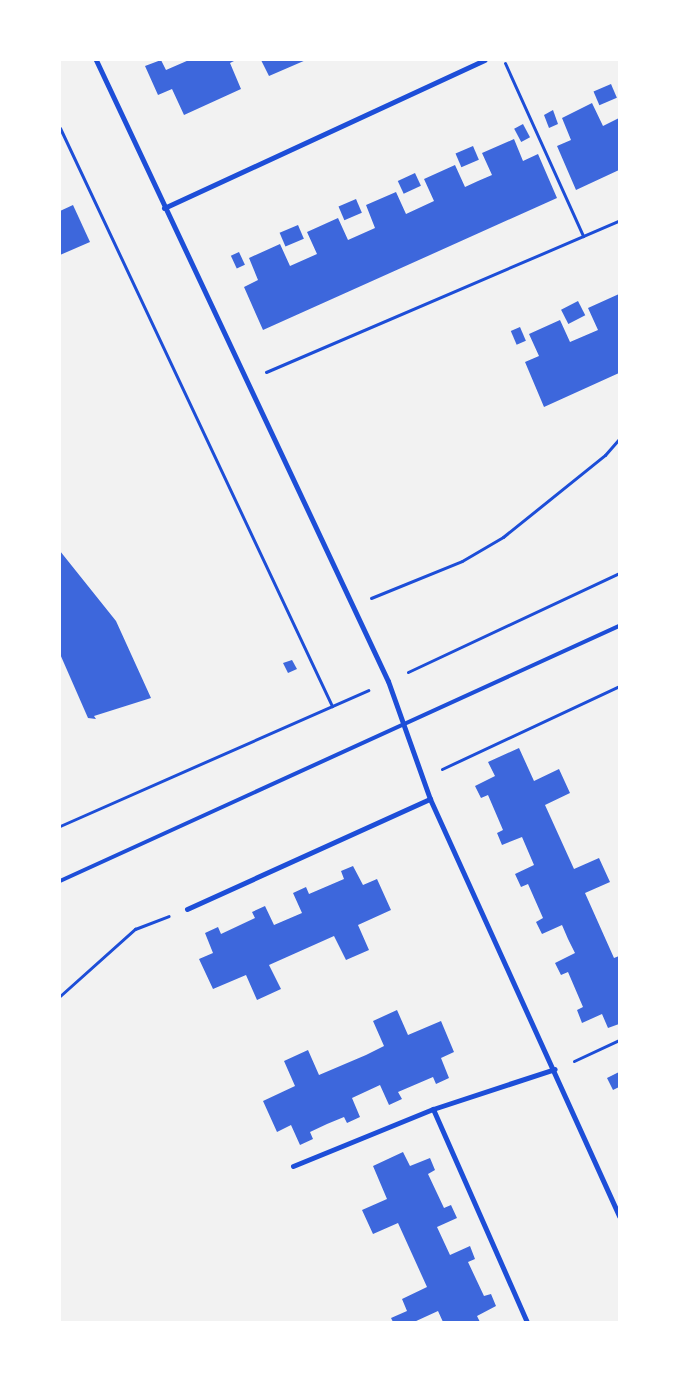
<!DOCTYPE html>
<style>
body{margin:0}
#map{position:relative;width:679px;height:1382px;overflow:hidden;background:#f2f2f2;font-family:Montserrat,sans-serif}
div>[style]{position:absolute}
.building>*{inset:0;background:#3d67dc;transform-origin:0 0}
.path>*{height:3px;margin:-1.5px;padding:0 1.5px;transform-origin:1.5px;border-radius:1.5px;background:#1d4ed8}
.service>*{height:4px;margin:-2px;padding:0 2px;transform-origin:2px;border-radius:2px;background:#1d4ed8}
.minor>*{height:5px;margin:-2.5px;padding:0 2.5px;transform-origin:2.5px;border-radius:2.5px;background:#1d4ed8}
span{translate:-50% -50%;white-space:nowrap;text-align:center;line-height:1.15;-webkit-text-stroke:5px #fff;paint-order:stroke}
.frame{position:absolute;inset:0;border:61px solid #fff;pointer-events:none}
</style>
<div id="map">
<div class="building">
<i style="clip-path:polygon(161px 60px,166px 70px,189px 60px,236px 60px,230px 63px,241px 89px,184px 115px,172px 89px,158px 95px,145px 66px)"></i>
<i style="clip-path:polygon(261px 60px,306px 60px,269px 76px)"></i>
<i style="left:611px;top:84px;width:15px;height:19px;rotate:67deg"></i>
<i style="clip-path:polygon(592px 103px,603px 126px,619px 118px,619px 170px,576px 190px,557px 146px,571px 140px,562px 118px)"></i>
<i style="clip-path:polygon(553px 110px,558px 124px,549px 128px,544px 115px)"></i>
<i style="left:523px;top:124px;width:15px;height:10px;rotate:62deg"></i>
<i style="clip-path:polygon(514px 139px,523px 161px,538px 154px,557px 198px,263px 330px,244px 287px,258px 280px,249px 258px,280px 244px,290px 266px,317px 254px,307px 232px,338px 218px,348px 240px,375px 228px,366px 205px,396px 192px,406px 214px,434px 201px,424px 179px,455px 165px,465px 187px,478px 181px,492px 175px,482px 153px)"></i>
<i style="left:473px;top:146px;width:15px;height:19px;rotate:67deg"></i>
<i style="left:415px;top:173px;width:14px;height:19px;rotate:65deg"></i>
<i style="left:356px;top:199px;width:15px;height:19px;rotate:67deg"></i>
<i style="clip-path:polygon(73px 205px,90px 242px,60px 255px,60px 211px)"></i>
<i style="left:298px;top:225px;width:15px;height:20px;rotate:67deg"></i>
<i style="left:239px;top:252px;width:14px;height:9px;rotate:65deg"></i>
<i style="clip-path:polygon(619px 294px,619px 373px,544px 407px,525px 362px,539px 356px,529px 334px,560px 320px,570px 342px,598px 330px,588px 308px)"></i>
<i style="left:578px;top:301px;width:16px;height:19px;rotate:63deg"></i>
<i style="left:520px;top:327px;width:15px;height:10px;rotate:67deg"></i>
<i style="clip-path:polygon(60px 551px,116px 621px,151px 698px,94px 716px,96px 719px,88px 718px,60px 654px)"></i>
<i style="clip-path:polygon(292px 660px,297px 669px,288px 673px,283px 663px)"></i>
<i style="clip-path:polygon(519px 748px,534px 781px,559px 769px,570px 793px,545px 805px,574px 869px,599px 858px,610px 882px,585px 893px,614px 958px,619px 956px,619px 1024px,608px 1028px,602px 1014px,582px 1023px,577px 1010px,583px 1007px,568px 972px,561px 975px,555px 963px,575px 953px,568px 939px,562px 925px,542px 934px,536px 922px,543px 918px,528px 884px,521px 887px,515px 874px,534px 865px,522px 837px,502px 845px,497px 833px,503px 830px,488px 795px,481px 798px,475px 786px,495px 776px,488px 762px)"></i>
<i style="clip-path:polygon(353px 866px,363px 885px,377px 879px,391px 910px,358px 925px,369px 950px,346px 960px,334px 936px,269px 965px,281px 989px,257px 1000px,246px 975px,213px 989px,199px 959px,213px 953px,205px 933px,218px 927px,221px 934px,255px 918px,252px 912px,265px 906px,274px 925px,302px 913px,293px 893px,306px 887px,309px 894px,344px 879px,341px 871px)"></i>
<i style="clip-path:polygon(397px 1010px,408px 1035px,441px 1021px,454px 1052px,441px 1058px,449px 1078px,436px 1084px,433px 1077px,398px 1092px,402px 1099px,389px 1105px,380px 1085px,352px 1098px,360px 1117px,347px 1123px,344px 1117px,327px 1124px,310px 1132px,313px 1139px,300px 1145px,291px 1125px,277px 1132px,263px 1101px,295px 1086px,284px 1061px,308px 1050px,319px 1075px,366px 1055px,384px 1046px,373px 1021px)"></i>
<i style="clip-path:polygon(619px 1072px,619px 1087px,613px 1090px,607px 1078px)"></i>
<i style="clip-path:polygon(403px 1152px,410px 1166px,430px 1158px,435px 1170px,428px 1174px,444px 1208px,451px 1205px,457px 1218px,437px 1227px,450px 1255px,470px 1246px,475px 1259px,468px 1262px,484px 1296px,491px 1294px,496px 1306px,477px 1316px,480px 1322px,443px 1322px,438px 1311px,414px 1322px,393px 1322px,391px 1318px,407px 1311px,402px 1299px,427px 1287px,398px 1223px,373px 1234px,362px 1210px,387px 1199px,373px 1166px)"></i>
</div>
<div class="path">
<i style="left:505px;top:63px;width:190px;rotate:65.7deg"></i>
<i style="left:60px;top:128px;width:639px;rotate:64.8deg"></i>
<i style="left:266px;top:372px;width:384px;rotate:-23.2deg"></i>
<i style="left:371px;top:598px;width:98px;rotate:-22.1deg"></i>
<i style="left:462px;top:561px;width:48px;rotate:-30.3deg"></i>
<i style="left:503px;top:537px;width:131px;rotate:-38.8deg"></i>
<i style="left:605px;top:455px;width:21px;rotate:-49deg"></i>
<i style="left:408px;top:672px;width:233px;rotate:-25.1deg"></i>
<i style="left:442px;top:769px;width:195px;rotate:-25.1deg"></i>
<i style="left:60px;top:826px;width:337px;rotate:-23.8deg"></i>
<i style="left:60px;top:996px;width:101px;rotate:-41.8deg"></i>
<i style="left:135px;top:929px;width:36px;rotate:-21deg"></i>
<i style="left:574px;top:1061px;width:50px;rotate:-25deg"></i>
</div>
<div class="service">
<i style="left:60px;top:881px;width:614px;rotate:-24.52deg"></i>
</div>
<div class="minor">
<i style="left:96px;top:60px;width:686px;rotate:64.82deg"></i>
<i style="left:388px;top:681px;width:125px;rotate:70.4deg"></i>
<i style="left:430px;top:799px;width:458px;rotate:65.6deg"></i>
<i style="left:164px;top:208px;width:353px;rotate:-24.8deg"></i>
<i style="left:187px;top:909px;width:267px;rotate:-24.4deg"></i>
<i style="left:433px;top:1109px;width:233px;rotate:66.2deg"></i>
<i style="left:293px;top:1166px;width:151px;rotate:-22.2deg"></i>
<i style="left:433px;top:1109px;width:128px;rotate:-18.2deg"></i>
</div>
<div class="frame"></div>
</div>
